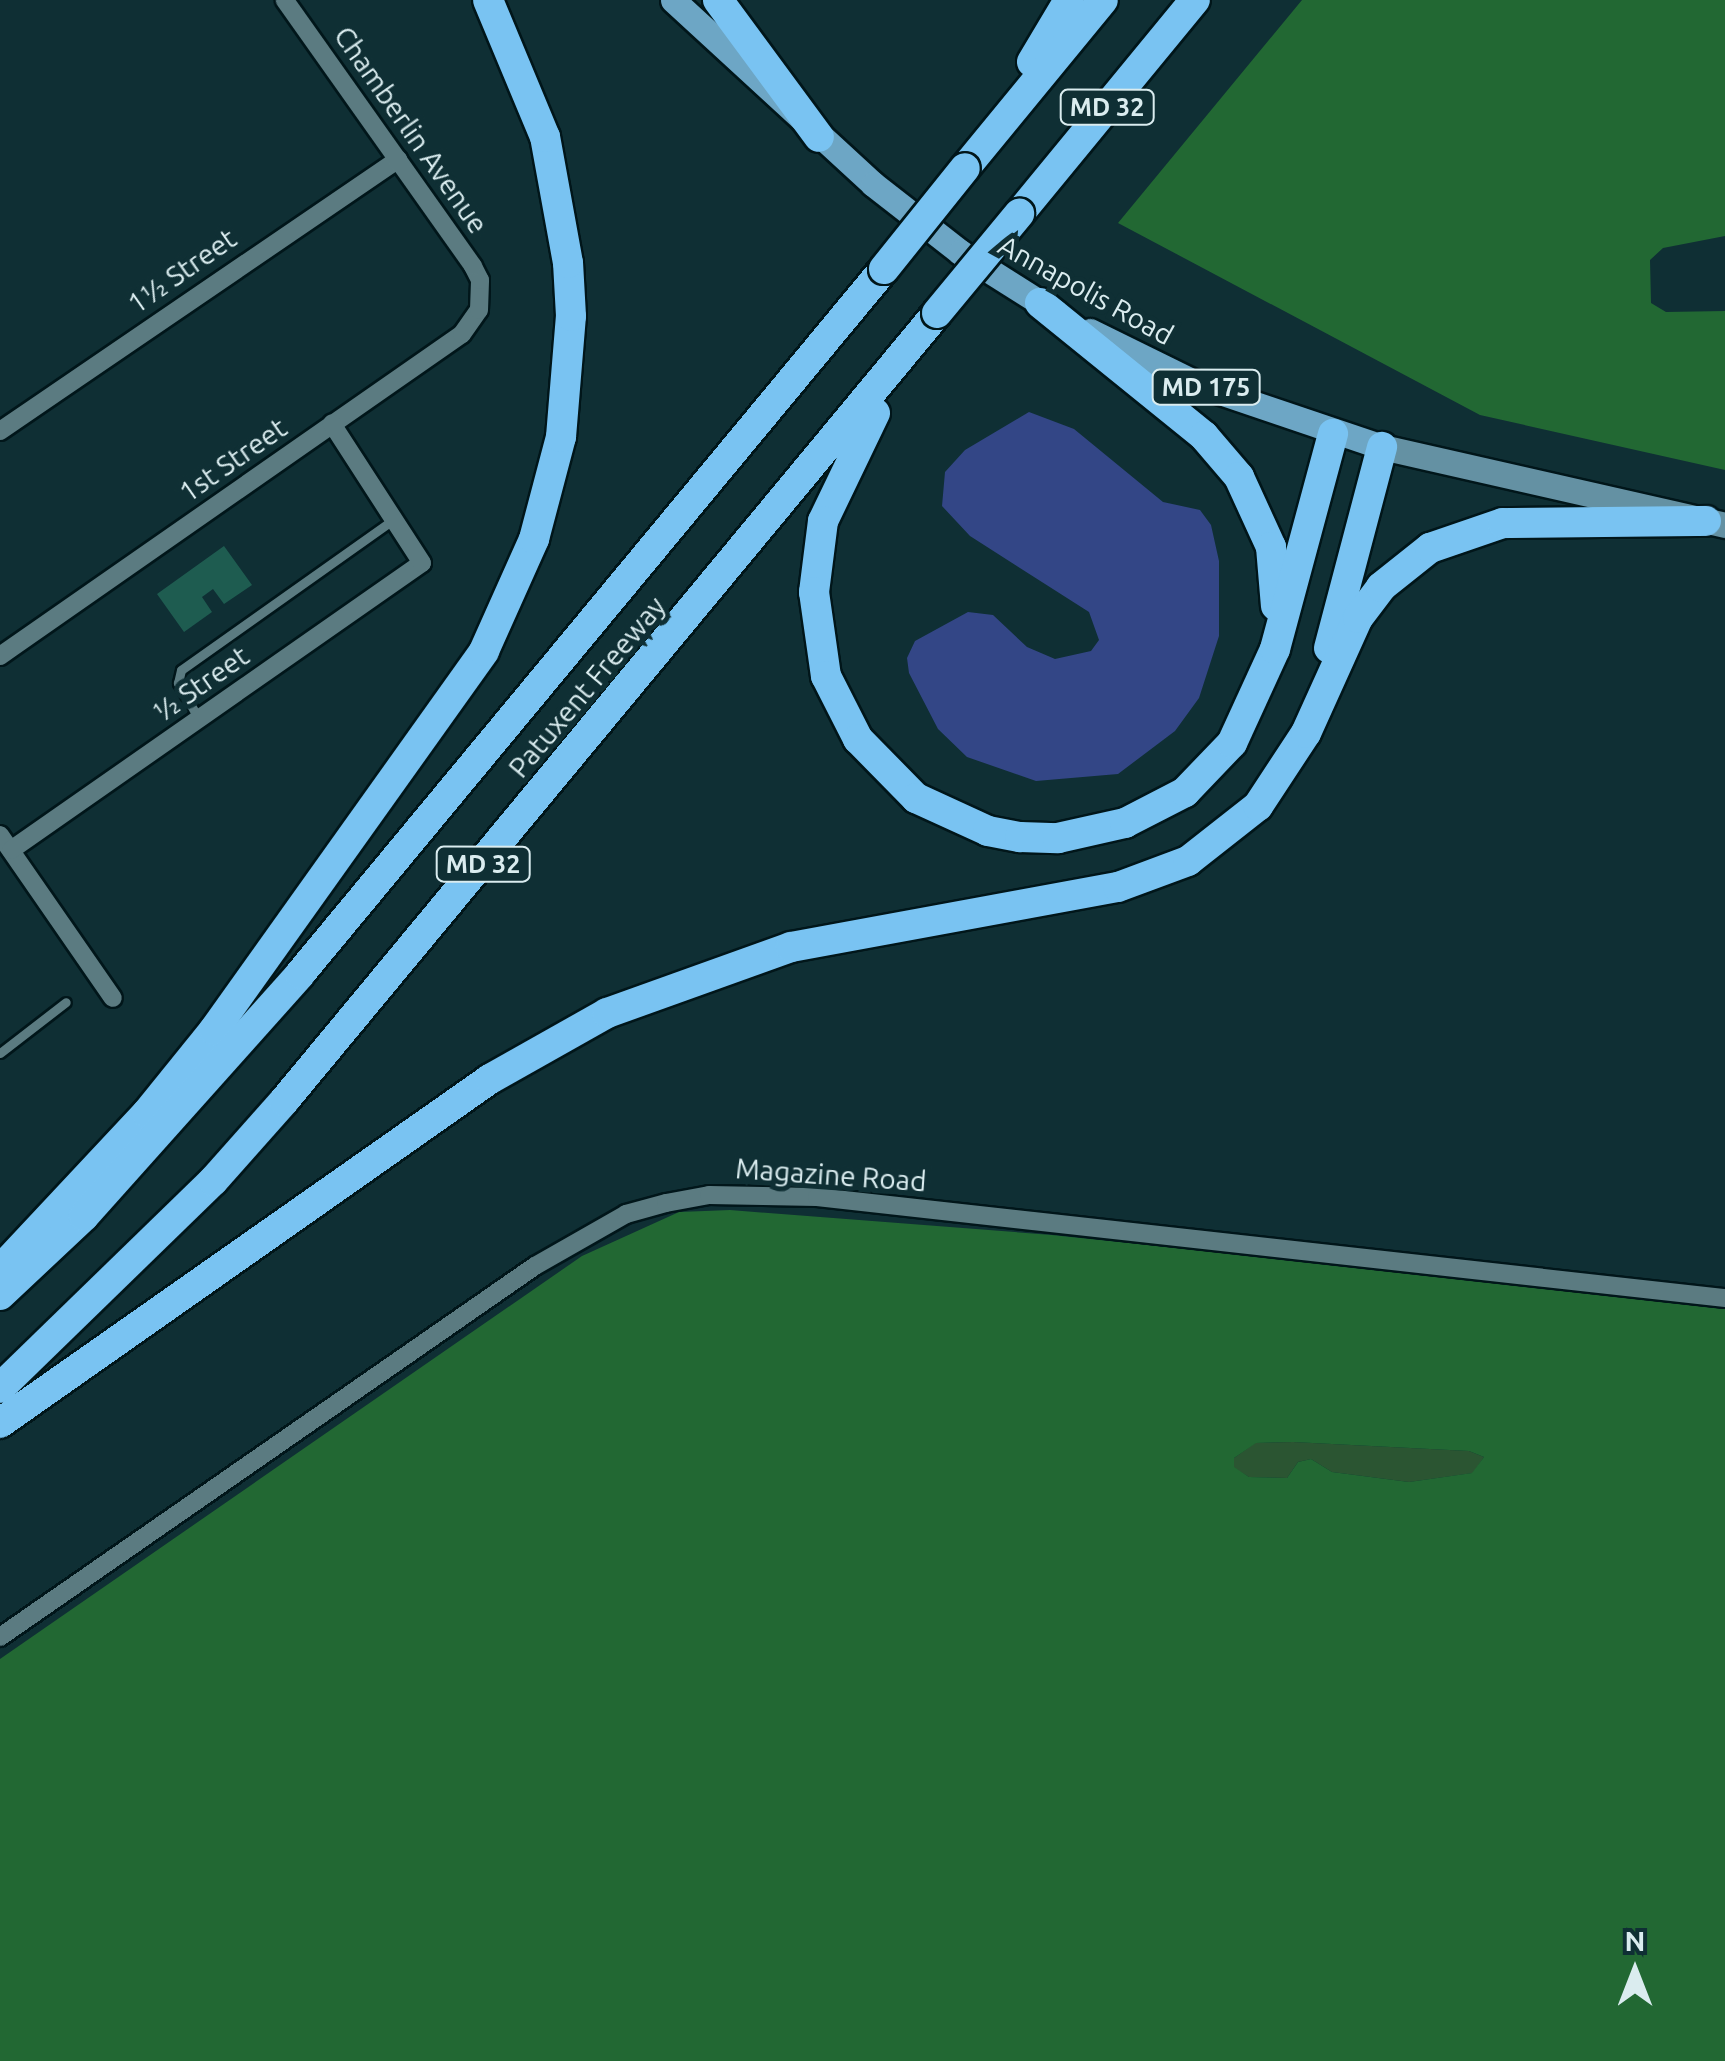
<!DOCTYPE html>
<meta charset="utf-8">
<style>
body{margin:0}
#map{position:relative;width:1725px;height:2061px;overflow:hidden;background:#0f2f34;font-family:Ubuntu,sans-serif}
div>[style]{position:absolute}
.green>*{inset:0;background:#2b5532}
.forest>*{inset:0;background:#226833}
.water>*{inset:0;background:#334686}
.building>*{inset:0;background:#1e5c50}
.roads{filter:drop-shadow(2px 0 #01161a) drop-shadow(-2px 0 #01161a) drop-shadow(0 2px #01161a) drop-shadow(0 -2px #01161a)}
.lane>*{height:9px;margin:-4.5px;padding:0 4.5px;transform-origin:4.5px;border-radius:4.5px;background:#5b7b81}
.street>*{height:18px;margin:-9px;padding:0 9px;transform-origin:9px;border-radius:9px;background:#5b7b81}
.secondary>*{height:25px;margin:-12.5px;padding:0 12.5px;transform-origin:12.5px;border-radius:12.5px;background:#6491a3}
.primary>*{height:25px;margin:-12.5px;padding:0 12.5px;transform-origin:12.5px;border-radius:12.5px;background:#6da6c5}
.highway>*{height:30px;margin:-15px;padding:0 15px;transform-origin:15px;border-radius:15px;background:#79c3f2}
.bridges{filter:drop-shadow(2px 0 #01161a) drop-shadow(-2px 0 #01161a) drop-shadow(0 2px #01161a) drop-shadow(0 -2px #01161a)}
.highway-bridge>*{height:30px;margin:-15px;padding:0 15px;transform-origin:15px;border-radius:15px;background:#79c3f2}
span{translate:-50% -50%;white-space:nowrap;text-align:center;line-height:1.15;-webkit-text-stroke:10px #0f2f34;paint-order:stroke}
.shield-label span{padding:2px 8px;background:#0f2f34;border:2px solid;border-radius:8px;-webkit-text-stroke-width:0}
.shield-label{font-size:25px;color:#daecef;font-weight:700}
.street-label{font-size:28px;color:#daecef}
.north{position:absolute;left:1585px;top:1921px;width:100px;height:100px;-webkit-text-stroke:8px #0f2f34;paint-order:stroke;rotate:0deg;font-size:28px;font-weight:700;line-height:40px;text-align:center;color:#daecef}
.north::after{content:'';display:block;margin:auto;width:35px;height:45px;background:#daecef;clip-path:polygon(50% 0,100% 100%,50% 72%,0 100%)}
</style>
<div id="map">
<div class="green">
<i style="clip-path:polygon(1293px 1442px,1469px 1451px,1484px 1457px,1473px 1473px,1409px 1482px,1332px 1472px,1311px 1459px,1298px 1462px,1287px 1478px,1249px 1477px,1234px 1468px,1234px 1458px,1255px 1443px)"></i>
</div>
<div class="forest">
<i style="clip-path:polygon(1302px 0,1725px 0,1725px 236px,1663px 248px,1650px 260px,1651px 303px,1666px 312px,1725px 311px,1725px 470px,1480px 415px,1118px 223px)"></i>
<i style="clip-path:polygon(evenodd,730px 1210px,1052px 1235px,1725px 1305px,1725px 2061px,0 2061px,0 1659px,582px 1256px,679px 1212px,730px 1210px,1293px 1442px,1469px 1451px,1484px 1457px,1472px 1473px,1409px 1482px,1332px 1472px,1311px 1459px,1298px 1462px,1287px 1478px,1249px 1477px,1234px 1467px,1234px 1458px,1256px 1443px,1293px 1442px)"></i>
</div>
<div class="water">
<i style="clip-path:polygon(1029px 412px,1074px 429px,1163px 502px,1200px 510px,1211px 525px,1219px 561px,1219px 636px,1199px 698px,1175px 731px,1118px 774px,1036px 781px,967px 757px,938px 729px,909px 673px,907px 658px,915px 641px,968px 612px,993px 615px,1027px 647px,1055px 659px,1091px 651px,1099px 640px,1089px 612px,970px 536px,942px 506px,945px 472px,965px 450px)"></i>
</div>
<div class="building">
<i style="clip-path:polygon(224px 546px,252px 585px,224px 604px,213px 589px,202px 597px,212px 612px,184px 632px,157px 594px)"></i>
</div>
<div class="roads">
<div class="lane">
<i style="left:199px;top:719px;width:42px;rotate:-120.3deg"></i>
<i style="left:178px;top:683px;width:13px;rotate:-77deg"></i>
<i style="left:181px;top:670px;width:261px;rotate:-35.3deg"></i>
<i style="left:0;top:1053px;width:83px;rotate:-37.7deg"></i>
</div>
<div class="street">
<i style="left:0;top:431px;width:482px;rotate:-34.3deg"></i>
<i style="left:0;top:656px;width:563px;rotate:-34.88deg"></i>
<i style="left:462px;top:334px;width:29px;rotate:-55deg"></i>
<i style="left:479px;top:310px;width:30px;rotate:-88deg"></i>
<i style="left:480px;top:280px;width:16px;rotate:-117deg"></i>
<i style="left:473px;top:266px;width:326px;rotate:-125.3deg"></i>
<i style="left:0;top:835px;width:198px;rotate:55.3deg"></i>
<i style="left:11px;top:850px;width:501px;rotate:-34.93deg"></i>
<i style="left:422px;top:563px;width:166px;rotate:-122.9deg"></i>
<i style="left:0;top:1637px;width:651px;rotate:-34.74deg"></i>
<i style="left:535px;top:1266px;width:105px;rotate:-29.7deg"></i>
<i style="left:626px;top:1214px;width:41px;rotate:-15.4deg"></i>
<i style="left:666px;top:1203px;width:44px;rotate:-10.5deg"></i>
<i style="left:709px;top:1195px;width:108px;rotate:1.1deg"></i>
<i style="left:817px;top:1197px;width:914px;rotate:6.35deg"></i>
</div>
<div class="secondary">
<i style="left:1382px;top:447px;width:352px;rotate:12.8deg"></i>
</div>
<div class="primary">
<i style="left:673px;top:0;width:272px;rotate:42.6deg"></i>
<i style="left:873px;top:184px;width:110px;rotate:38deg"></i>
<i style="left:960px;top:252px;width:112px;rotate:32.3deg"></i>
<i style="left:1090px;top:331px;width:125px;rotate:26.2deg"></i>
<i style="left:1202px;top:386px;width:190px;rotate:18.7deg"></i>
</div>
<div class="highway">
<i style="left:718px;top:0;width:170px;rotate:53.6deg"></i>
<i style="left:1032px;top:62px;width:72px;rotate:-59.2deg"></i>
<i style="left:965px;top:168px;width:217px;rotate:-50.6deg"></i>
<i style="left:1019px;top:214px;width:277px;rotate:-50.6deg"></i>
<i style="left:1040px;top:303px;width:211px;rotate:39deg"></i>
<i style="left:1204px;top:436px;width:54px;rotate:49.5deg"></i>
<i style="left:1239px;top:477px;width:77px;rotate:65.4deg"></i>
<i style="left:1271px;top:547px;width:59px;rotate:85.2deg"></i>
<i style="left:875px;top:413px;width:120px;rotate:115.7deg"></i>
<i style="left:823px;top:521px;width:72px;rotate:97.2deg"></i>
<i style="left:814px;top:592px;width:85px;rotate:81.9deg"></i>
<i style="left:826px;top:676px;width:71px;rotate:63.1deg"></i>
<i style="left:858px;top:739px;width:83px;rotate:45.5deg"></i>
<i style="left:916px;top:798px;width:79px;rotate:24.6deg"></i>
<i style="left:988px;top:831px;width:33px;rotate:11deg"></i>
<i style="left:1020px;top:837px;width:38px;rotate:2deg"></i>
<i style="left:1058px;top:838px;width:69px;rotate:-12.6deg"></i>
<i style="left:1125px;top:823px;width:68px;rotate:-27.3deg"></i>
<i style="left:1185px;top:792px;width:68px;rotate:-46.2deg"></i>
<i style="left:1232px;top:743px;width:103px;rotate:-65.4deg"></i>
<i style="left:1275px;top:649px;width:223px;rotate:-74.9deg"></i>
<i style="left:1329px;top:648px;width:208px;rotate:-75.2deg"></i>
<i style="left:0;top:1270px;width:215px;rotate:-46.9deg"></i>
<i style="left:147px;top:1113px;width:107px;rotate:-51.1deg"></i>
<i style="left:214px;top:1030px;width:465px;rotate:-54.5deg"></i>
<i style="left:484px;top:651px;width:123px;rotate:-65.9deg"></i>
<i style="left:534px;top:539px;width:106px;rotate:-75.2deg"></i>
<i style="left:561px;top:437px;width:121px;rotate:-85.3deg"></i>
<i style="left:571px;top:316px;width:53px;rotate:-93.2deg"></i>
<i style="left:568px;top:263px;width:128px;rotate:-100.3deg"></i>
<i style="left:545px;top:137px;width:148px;rotate:-112.6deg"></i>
<i style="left:0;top:1295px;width:115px;rotate:-43.2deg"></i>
<i style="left:84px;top:1216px;width:324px;rotate:-48.2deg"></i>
<i style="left:300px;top:974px;width:915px;rotate:-50.36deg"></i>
<i style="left:0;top:1388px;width:297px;rotate:-44.2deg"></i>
<i style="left:213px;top:1181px;width:107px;rotate:-48.4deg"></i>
<i style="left:284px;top:1101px;width:1023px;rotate:-50.35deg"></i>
<i style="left:0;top:1423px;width:599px;rotate:-35.07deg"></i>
<i style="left:490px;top:1079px;width:134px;rotate:-29.4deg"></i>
<i style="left:607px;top:1013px;width:195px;rotate:-19.7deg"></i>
<i style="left:791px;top:947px;width:332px;rotate:-10.4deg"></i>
<i style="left:1118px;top:887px;width:75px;rotate:-20.4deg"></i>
<i style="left:1188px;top:861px;width:89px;rotate:-38.2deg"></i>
<i style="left:1258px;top:806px;width:87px;rotate:-56.7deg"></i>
<i style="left:1306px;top:733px;width:126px;rotate:-65.7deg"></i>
<i style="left:1358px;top:618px;width:39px;rotate:-53deg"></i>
<i style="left:1381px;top:587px;width:63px;rotate:-38.5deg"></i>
<i style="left:1430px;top:548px;width:77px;rotate:-18.9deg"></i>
<i style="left:1503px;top:523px;width:203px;rotate:-0.6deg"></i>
</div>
</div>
<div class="bridges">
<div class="highway-bridge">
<i style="left:884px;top:269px;width:129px;rotate:-51.3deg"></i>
<i style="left:937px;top:313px;width:129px;rotate:-50.4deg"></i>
</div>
</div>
<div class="shield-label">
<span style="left:1107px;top:107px">MD 32</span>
<span style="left:1206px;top:387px">MD 175</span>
<span style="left:483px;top:864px">MD 32</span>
</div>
<div class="street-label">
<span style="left:411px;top:130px;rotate:55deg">Chamberlin Avenue</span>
<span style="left:182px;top:271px;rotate:-35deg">1½ Street</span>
<span style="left:1086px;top:290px;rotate:29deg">Annapolis Road</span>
<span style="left:233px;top:460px;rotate:-35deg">1st Street</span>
<span style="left:201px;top:684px;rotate:-35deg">½ Street</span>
<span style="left:587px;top:687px;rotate:-50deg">Patuxent Freeway</span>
<span style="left:831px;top:1175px;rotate:4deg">Magazine Road</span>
</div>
<div class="north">N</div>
</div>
